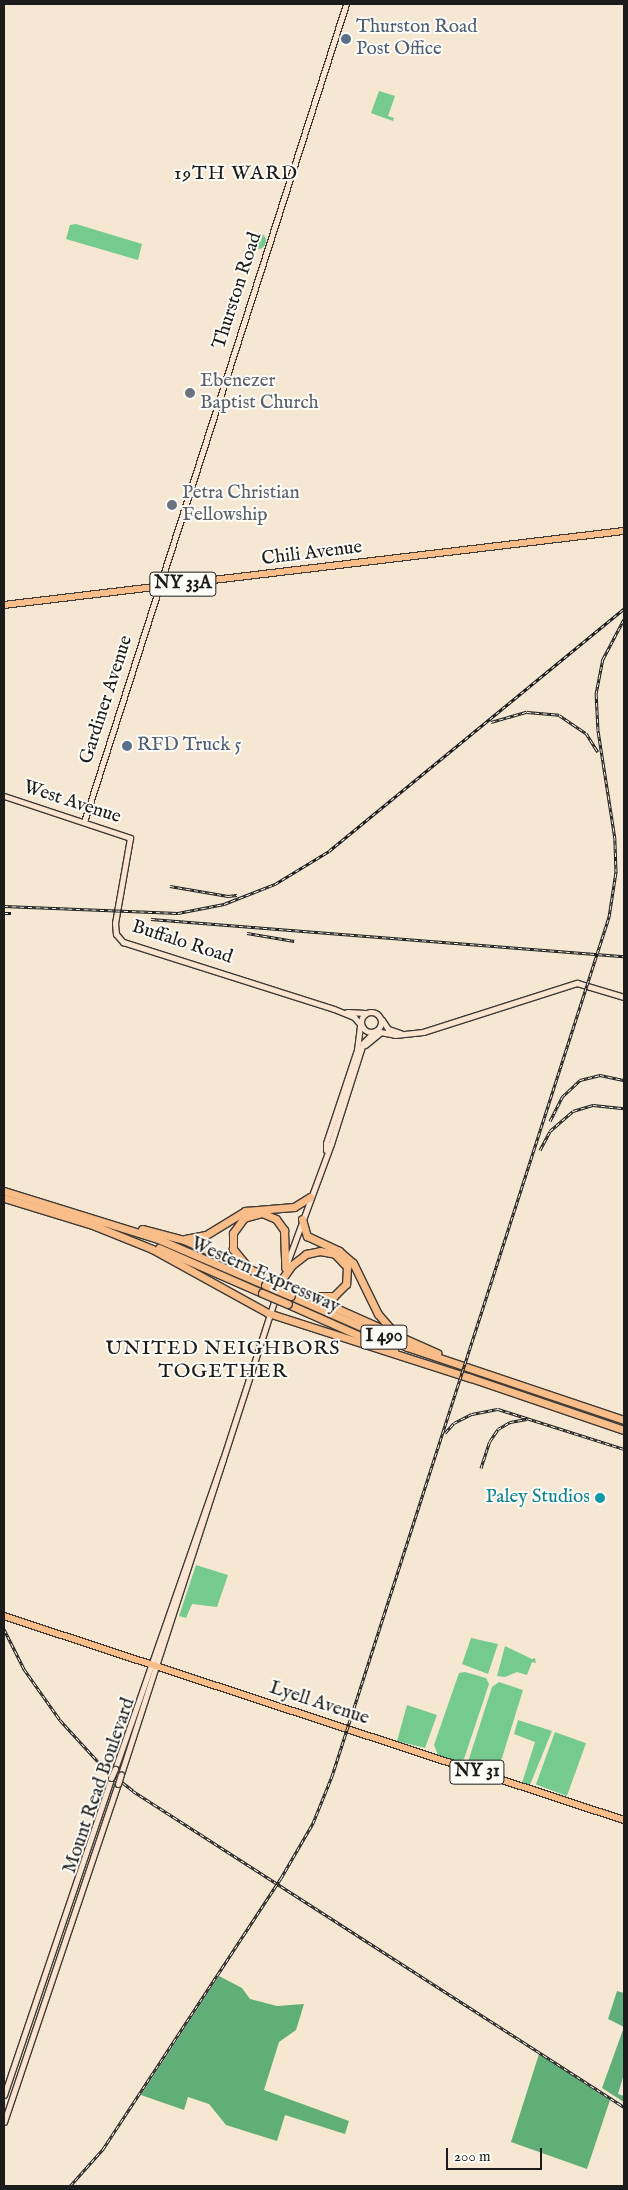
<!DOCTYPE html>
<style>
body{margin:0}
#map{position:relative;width:628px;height:2190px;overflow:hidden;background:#f6e7d2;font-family:"IM FELL English",serif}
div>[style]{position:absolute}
.green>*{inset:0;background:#75ca8d;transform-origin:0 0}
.round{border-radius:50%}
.forest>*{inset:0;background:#60ae78}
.roads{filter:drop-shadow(1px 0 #3d3a37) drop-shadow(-1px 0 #3d3a37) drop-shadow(0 1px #3d3a37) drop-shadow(0 -1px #3d3a37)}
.secondary>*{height:5px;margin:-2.5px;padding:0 2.5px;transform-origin:2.5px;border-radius:2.5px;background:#fce5d0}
.secondary>.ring{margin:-2.5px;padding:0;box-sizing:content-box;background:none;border:5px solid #fce5d0;border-radius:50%}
.primary>*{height:5.5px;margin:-2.75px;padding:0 2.75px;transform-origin:2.75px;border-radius:2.75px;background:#f8bd89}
.highway>*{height:7px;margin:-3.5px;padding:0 3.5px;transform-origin:3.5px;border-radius:3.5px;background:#f8bd89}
.rail>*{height:3px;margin-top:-1.5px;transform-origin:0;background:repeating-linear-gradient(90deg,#fdfcf7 0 4px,#1c1c1c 0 8px);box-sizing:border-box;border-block:1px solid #1c1c1c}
.bridges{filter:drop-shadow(1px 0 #3d3a37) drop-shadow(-1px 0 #3d3a37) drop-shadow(0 1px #3d3a37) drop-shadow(0 -1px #3d3a37)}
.secondary-bridge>*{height:5px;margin:-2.5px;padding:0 2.5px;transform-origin:2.5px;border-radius:2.5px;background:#fce5d0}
.highway-bridge>*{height:7px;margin:-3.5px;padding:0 3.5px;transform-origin:3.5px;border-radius:3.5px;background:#f8bd89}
.dots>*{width:14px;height:14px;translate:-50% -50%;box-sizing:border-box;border:2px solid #fdfcf7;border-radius:50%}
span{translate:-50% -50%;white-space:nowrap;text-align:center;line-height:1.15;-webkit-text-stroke:4px #fdfcf7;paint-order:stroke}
.shield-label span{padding:1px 4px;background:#fdfcf7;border:1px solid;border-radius:4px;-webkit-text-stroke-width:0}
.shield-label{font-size:18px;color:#1c1c1c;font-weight:700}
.service-label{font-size:19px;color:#4e5e75}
.left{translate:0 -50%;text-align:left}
.street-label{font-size:19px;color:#1c1c1c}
.worship-label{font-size:19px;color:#5b616d}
.culture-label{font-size:19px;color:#0d838f}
.right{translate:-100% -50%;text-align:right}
.neighbourhood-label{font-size:20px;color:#1c1c1c;letter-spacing:1px}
.frame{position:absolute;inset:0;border:5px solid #1c1c1c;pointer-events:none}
.scale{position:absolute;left:446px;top:2148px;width:96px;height:22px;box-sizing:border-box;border:2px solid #1c1c1c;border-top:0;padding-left:6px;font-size:15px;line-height:18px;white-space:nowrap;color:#1c1c1c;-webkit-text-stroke:4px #fdfcf7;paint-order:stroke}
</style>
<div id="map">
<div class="green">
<i style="clip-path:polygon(379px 91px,395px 96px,388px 116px,394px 118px,393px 121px,371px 113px)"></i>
<i style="clip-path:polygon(76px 224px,142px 244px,138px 260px,66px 239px,70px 225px)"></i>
<i class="round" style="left:250px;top:233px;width:16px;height:16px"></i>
<i style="clip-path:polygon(196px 1565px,228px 1575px,217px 1607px,192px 1604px,186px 1618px,179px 1616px)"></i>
<i style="clip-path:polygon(471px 1638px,498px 1644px,488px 1674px,462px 1664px)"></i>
<i style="clip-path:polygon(505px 1646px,532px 1659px,535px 1658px,536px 1663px,532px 1662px,527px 1675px,517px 1672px,505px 1677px,497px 1676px)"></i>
<i style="clip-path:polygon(465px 1672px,486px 1678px,489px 1684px,464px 1759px,459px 1762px,438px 1755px,434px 1745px,459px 1673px)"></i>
<i style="clip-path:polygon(499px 1682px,523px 1690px,498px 1771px,494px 1774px,471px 1766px,468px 1762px,492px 1687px)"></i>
<i style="clip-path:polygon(407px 1705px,437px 1715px,425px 1748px,397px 1741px)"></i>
<i style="clip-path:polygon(518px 1720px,552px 1731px,530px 1785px,522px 1783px,535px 1742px,514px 1734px)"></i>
<i style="left:555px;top:1732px;width:33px;height:56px;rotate:20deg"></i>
</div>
<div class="forest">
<i style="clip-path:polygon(219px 1976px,242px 1988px,250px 1999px,277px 2006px,304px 2004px,296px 2030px,279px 2042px,264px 2090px,349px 2121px,345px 2134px,285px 2115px,277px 2141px,226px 2125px,209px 2104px,188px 2097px,184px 2110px,141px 2095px)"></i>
<i style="clip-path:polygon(617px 1991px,624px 1993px,624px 2074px,618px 2094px,624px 2096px,624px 2102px,602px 2088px,624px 2027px,608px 2019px)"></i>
<i style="clip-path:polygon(539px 2054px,610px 2100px,587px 2169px,511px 2142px)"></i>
</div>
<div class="roads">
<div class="secondary">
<i style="left:4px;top:796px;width:133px;rotate:18.4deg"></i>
<i style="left:130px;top:838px;width:86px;rotate:100deg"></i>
<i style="left:115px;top:923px;width:11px;rotate:85deg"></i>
<i style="left:116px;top:934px;width:11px;rotate:49deg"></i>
<i style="left:123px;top:942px;width:221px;rotate:17.6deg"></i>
<i style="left:334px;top:1009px;width:22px;rotate:22deg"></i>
<i style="left:354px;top:1017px;width:9px;rotate:49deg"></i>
<i style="left:84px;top:822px;width:859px;rotate:-72.24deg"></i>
<i style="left:347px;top:1012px;width:18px;rotate:3deg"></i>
<i class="ring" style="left:361px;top:1012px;width:15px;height:15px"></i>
<i style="left:382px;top:1020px;width:11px;rotate:56deg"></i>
<i style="left:388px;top:1029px;width:13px;rotate:18deg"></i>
<i style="left:375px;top:1031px;width:20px;rotate:11deg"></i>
<i style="left:395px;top:1035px;width:28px;rotate:-6deg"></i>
<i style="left:423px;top:1032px;width:162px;rotate:-17.7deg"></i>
<i style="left:577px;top:983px;width:49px;rotate:16.6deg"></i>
<i style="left:365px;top:1045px;width:19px;rotate:-39deg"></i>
<i style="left:326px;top:1150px;width:7px;rotate:-90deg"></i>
<i style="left:326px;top:1143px;width:98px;rotate:-71.6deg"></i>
<i style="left:357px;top:1050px;width:26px;rotate:-83deg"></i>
<i style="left:287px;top:1263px;width:127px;rotate:-69.7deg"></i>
<i style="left:331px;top:1144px;width:106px;rotate:-72.4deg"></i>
<i style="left:363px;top:1043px;width:17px;rotate:-45deg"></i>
<i style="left:115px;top:1769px;width:328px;rotate:-70.8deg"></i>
<i style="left:121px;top:1774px;width:519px;rotate:-72.05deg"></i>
<i style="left:4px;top:2095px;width:335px;rotate:-71.3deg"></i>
<i style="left:4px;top:2122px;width:357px;rotate:-71.4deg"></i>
</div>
<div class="primary">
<i style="left:4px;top:605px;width:624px;rotate:-6.81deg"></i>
<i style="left:4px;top:1616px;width:653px;rotate:18.21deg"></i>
</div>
<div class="highway">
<i style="left:4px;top:1191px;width:161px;rotate:17.3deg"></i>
<i style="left:158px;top:1239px;width:116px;rotate:23.3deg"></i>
<i style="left:4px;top:1198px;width:99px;rotate:17deg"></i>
<i style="left:302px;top:1219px;width:18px;rotate:74deg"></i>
<i style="left:307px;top:1236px;width:35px;rotate:25deg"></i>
<i style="left:339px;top:1251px;width:18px;rotate:41deg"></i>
<i style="left:353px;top:1263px;width:57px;rotate:63.9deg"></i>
<i style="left:378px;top:1314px;width:21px;rotate:49deg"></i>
<i style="left:95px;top:1226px;width:61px;rotate:22deg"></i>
<i style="left:152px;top:1249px;width:132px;rotate:28.9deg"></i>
<i style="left:268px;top:1313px;width:213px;rotate:17.8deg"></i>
<i style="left:142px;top:1229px;width:43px;rotate:14.7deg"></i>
<i style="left:184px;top:1240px;width:92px;rotate:23.8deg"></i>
<i style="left:185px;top:1239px;width:21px;rotate:-11deg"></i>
<i style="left:206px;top:1235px;width:46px;rotate:-31.6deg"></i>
<i style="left:245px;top:1211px;width:49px;rotate:-4.7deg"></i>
<i style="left:294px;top:1207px;width:19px;rotate:-32deg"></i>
<i style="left:159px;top:1248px;width:112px;rotate:23.6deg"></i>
<i style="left:246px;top:1265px;width:21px;rotate:-129deg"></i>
<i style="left:233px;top:1249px;width:16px;rotate:-90deg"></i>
<i style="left:233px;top:1233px;width:19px;rotate:-54deg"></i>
<i style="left:244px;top:1218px;width:19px;rotate:-16deg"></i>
<i style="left:262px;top:1213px;width:15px;rotate:23deg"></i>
<i style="left:276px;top:1219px;width:14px;rotate:54deg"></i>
<i style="left:284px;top:1230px;width:38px;rotate:88deg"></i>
<i style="left:280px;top:1282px;width:21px;rotate:-55deg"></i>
<i style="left:292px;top:1265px;width:18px;rotate:-38deg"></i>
<i style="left:306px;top:1254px;width:14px;rotate:-12deg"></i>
<i style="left:320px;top:1251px;width:15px;rotate:11deg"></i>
<i style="left:335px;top:1254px;width:18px;rotate:47deg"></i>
<i style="left:347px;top:1267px;width:17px;rotate:93deg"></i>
<i style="left:346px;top:1284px;width:17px;rotate:135deg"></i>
<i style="left:334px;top:1296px;width:19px;rotate:180deg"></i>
<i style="left:293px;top:1289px;width:158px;rotate:24deg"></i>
<i style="left:291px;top:1296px;width:127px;rotate:23.7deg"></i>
<i style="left:407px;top:1347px;width:229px;rotate:18.6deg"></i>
<i style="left:288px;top:1304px;width:116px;rotate:23.9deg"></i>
<i style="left:468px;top:1377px;width:165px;rotate:18.8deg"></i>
</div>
</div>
<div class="rail">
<i style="left:491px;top:722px;width:37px;rotate:-16deg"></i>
<i style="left:527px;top:712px;width:32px;rotate:5deg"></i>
<i style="left:559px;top:715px;width:32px;rotate:34deg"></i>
<i style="left:586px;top:733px;width:22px;rotate:58deg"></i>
<i style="left:170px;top:886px;width:59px;rotate:9.8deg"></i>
<i style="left:228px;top:896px;width:9px;rotate:-6deg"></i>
<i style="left:4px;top:906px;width:174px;rotate:2.3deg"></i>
<i style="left:178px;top:913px;width:47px;rotate:-11.1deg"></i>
<i style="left:224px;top:904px;width:55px;rotate:-21.4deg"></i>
<i style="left:275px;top:884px;width:63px;rotate:-31.4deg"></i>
<i style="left:329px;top:851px;width:382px;rotate:-39.4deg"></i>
<i style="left:4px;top:913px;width:7px"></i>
<i style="left:151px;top:919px;width:474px;rotate:4.5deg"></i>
<i style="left:247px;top:933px;width:48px;rotate:9.7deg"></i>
<i style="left:550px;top:1121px;width:27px;rotate:-63deg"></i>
<i style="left:562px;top:1097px;width:25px;rotate:-43deg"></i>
<i style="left:580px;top:1080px;width:21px;rotate:-14deg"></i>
<i style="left:600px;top:1075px;width:25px;rotate:12deg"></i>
<i style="left:540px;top:1150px;width:21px;rotate:-62deg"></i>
<i style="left:550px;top:1131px;width:30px;rotate:-41deg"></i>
<i style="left:573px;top:1111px;width:21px;rotate:-17deg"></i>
<i style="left:593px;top:1105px;width:31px;rotate:6deg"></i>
<i style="left:445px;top:1433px;width:13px;rotate:-48deg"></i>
<i style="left:454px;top:1423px;width:20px;rotate:-27deg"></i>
<i style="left:472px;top:1414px;width:26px;rotate:-11deg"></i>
<i style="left:498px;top:1409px;width:132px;rotate:17.6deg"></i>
<i style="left:481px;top:1468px;width:28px;rotate:-72deg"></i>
<i style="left:490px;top:1441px;width:14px;rotate:-56deg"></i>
<i style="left:498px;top:1429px;width:14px;rotate:-30deg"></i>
<i style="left:510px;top:1422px;width:17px;rotate:-10deg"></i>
<i style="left:4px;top:1629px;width:45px;rotate:63.4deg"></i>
<i style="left:24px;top:1669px;width:62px;rotate:54.8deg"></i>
<i style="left:60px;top:1720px;width:65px;rotate:47.5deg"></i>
<i style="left:104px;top:1768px;width:37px;rotate:38deg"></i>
<i style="left:133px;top:1791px;width:584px;rotate:32.76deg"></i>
<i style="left:70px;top:2186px;width:50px;rotate:-48.3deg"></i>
<i style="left:103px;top:2149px;width:324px;rotate:-56.7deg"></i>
<i style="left:281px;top:1878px;width:64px;rotate:-59.8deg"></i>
<i style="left:313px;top:1823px;width:51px;rotate:-68deg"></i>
<i style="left:332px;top:1776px;width:903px;rotate:-72.13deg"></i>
<i style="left:609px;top:917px;width:46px;rotate:-81.2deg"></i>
<i style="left:616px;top:872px;width:33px;rotate:-92deg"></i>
<i style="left:615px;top:839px;width:110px;rotate:-98.9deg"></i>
<i style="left:598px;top:730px;width:36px;rotate:-93deg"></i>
<i style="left:596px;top:694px;width:36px;rotate:-79deg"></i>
<i style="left:603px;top:659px;width:45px;rotate:-62.3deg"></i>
</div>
<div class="bridges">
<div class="secondary-bridge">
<i style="left:111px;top:1778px;width:10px;rotate:-66deg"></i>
<i style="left:118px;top:1784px;width:10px;rotate:-73deg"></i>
</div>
<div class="highway-bridge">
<i style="left:268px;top:1277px;width:28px;rotate:26deg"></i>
<i style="left:265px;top:1285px;width:28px;rotate:23deg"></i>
<i style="left:262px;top:1293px;width:28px;rotate:23deg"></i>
</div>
</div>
<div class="dots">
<i style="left:346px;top:39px;background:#5c6f8a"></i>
<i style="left:190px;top:393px;background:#6b7280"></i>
<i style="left:172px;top:505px;background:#6b7280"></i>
<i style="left:127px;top:746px;background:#5c6f8a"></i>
<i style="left:600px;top:1498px;background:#0f9aa8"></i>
</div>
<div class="shield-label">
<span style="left:183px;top:584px">NY 33A</span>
<span style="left:384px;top:1337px">I 490</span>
<span style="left:477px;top:1772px">NY 31</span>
</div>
<div class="service-label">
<span class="left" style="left:356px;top:39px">Thurston Road<br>Post Office</span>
<span class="left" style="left:137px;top:746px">RFD Truck 5</span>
</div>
<div class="street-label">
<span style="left:238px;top:291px;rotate:-72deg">Thurston Road</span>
<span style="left:312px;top:554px;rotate:-7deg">Chili Avenue</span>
<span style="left:107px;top:700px;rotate:-72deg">Gardiner Avenue</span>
<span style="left:72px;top:803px;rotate:18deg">West Avenue</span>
<span style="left:182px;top:943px;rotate:18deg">Buffalo Road</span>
<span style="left:265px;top:1276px;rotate:24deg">Western Expressway</span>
<span style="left:319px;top:1704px;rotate:18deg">Lyell Avenue</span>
<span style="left:100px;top:1786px;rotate:-71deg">Mount Read Boulevard</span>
</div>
<div class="worship-label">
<span class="left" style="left:200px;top:393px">Ebenezer<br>Baptist Church</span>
<span class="left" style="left:182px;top:505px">Petra Christian<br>Fellowship</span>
</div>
<div class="culture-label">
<span class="right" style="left:590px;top:1498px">Paley Studios</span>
</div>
<div class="neighbourhood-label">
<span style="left:236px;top:173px">19TH WARD</span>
<span style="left:223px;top:1360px">UNITED NEIGHBORS<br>TOGETHER</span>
</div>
<div class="frame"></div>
<div class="scale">200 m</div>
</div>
